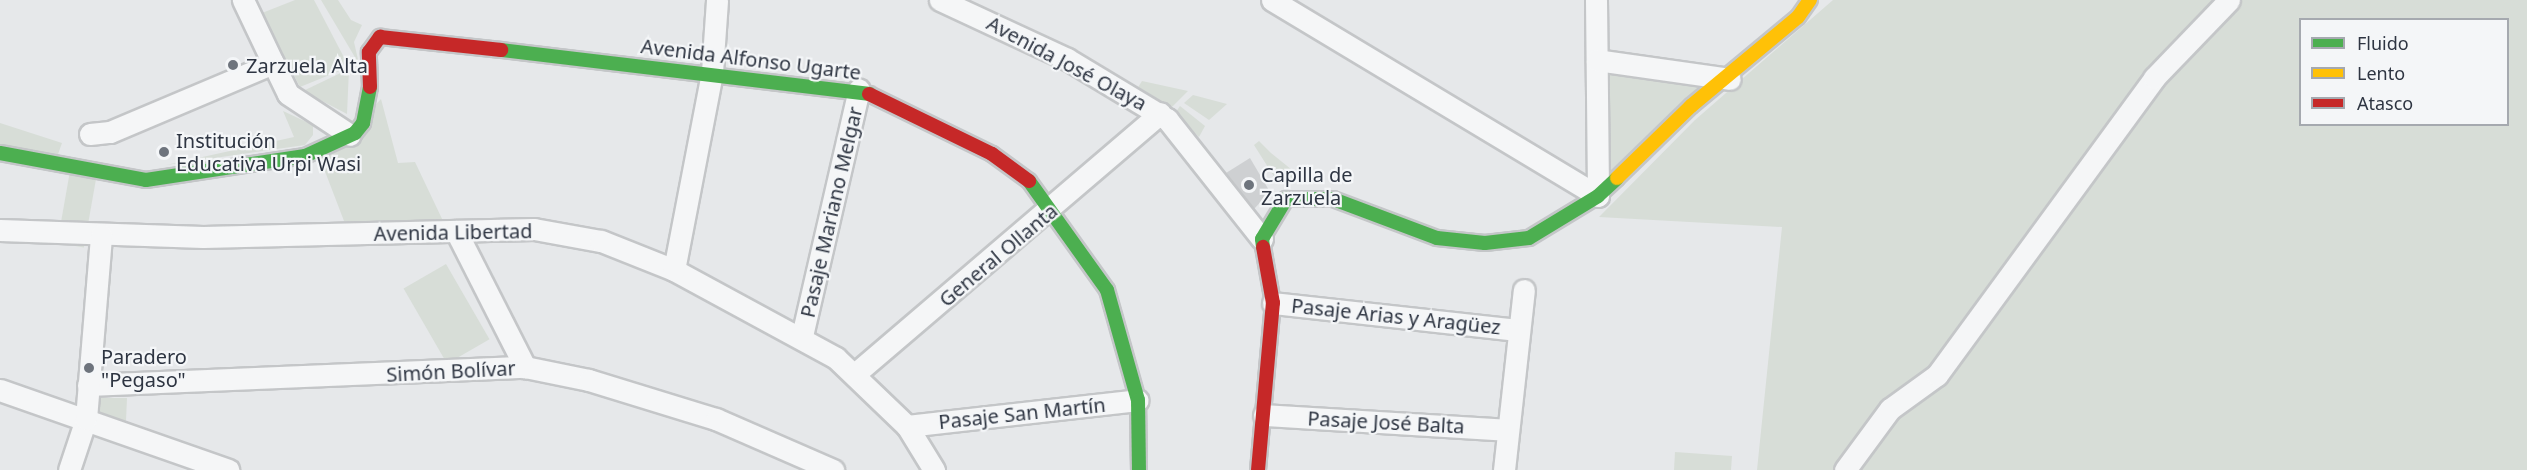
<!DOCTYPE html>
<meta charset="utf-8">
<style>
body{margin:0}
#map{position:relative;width:2527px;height:470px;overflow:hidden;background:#e6e8ea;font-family:"Noto Sans",sans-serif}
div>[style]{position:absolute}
.green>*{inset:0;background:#d7ddd7;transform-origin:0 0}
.building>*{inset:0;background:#ced0d2}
.roads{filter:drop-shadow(2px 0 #c4c6c8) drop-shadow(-2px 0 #c4c6c8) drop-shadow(0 2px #c4c6c8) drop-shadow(0 -2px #c4c6c8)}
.street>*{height:21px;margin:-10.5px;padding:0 10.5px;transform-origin:10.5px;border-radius:10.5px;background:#f5f6f7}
.fast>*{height:14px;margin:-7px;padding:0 7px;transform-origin:7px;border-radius:7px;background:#4caf50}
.slow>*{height:14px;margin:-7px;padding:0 7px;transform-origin:7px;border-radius:7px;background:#ffc107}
.jam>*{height:14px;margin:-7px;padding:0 7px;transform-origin:7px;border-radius:7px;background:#c62828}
.dots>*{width:16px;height:16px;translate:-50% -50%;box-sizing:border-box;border:3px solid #f4f6f8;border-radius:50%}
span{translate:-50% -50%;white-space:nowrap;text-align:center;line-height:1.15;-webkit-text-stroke:4.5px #f4f6f8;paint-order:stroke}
.street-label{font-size:20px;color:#2e3542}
.poi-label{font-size:20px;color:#2e3542}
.left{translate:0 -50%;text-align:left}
.legend{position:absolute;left:2299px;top:18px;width:210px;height:108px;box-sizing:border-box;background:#f4f6f8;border:2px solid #a5a9af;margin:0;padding:8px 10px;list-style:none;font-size:18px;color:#2e3542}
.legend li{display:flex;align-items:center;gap:12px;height:30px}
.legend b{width:30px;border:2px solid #a5a9af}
</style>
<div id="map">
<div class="green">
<i style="clip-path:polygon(295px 0,314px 0,349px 67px,300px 87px,262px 13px)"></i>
<i style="clip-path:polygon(321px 0,338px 0,351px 20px,362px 25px,354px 42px,359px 64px)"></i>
<i style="clip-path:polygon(evenodd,1833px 0,2527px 0,2527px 470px,1757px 470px,1782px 227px,1599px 217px,1695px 120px,1833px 0,2300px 20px,2508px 20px,2508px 124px,2300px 124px,2300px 20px)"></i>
<i style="clip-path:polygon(1597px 60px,1730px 79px,1598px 196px)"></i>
<i style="clip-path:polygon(349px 69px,347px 114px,303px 91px)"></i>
<i style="clip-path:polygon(1142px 81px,1188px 91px,1168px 111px,1137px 89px)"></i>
<i style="clip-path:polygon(1193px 95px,1227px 104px,1209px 120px,1184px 103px)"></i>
<i style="clip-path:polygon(381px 99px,398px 163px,415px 162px,444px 223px,344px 221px,321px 161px)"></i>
<i style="clip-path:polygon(1180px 106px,1205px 126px,1199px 137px,1174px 115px)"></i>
<i style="clip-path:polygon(283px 111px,313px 125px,313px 135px,305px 145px,166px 165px,294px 137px)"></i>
<i style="clip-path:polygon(0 123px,62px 143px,57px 157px,0 148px)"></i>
<i style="clip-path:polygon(1259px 141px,1271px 153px,1302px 178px,1278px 183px,1254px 145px)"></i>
<i style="left:70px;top:171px;width:27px;height:73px;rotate:10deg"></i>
<i style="left:446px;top:264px;width:87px;height:49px;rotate:60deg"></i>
<i style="clip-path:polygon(95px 398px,127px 398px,126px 421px,96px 413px)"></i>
<i style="clip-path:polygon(1675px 452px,1732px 456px,1731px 470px,1674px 470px)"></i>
</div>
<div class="building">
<i style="clip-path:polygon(1250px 158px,1270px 192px,1254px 209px,1226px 173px)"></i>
</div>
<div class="roads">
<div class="street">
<i style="left:940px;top:0;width:140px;rotate:24.9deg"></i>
<i style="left:1067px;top:59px;width:117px;rotate:31deg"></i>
<i style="left:1167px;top:119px;width:153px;rotate:51.6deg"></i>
<i style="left:1272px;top:0;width:380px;rotate:31deg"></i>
<i style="left:1596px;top:0;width:196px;rotate:89.4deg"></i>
<i style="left:1597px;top:60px;width:134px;rotate:8.1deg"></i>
<i style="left:273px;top:63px;width:34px;rotate:64deg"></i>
<i style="left:288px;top:94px;width:74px;rotate:33.5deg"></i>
<i style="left:90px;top:134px;width:20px;rotate:-6deg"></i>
<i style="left:110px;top:132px;width:177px;rotate:-22.9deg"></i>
<i style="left:273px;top:63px;width:70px;rotate:-115.5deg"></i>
<i style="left:0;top:230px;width:203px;rotate:2deg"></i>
<i style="left:203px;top:237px;width:331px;rotate:-1.4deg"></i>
<i style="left:534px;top:229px;width:68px;rotate:10.2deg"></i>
<i style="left:601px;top:241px;width:79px;rotate:21.7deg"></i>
<i style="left:674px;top:270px;width:184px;rotate:28.5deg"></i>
<i style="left:836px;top:358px;width:98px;rotate:43.8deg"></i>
<i style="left:907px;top:426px;width:52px;rotate:58.5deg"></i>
<i style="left:456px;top:231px;width:153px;rotate:63.1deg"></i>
<i style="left:674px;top:270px;width:202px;rotate:-79.1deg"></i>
<i style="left:712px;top:72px;width:72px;rotate:-86deg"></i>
<i style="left:1273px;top:303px;width:247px;rotate:6.3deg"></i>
<i style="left:802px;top:336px;width:253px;rotate:-77deg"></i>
<i style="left:856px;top:373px;width:400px;rotate:-40.5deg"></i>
<i style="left:88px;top:385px;width:437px;rotate:-2.4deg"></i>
<i style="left:525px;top:367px;width:65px;rotate:11.5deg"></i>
<i style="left:589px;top:380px;width:133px;rotate:17.1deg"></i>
<i style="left:716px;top:419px;width:128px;rotate:23.6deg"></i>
<i style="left:0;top:390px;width:242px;rotate:19.3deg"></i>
<i style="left:1264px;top:415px;width:244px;rotate:3.5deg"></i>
<i style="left:907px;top:426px;width:232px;rotate:-6.4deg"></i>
<i style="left:69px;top:470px;width:54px;rotate:-71.6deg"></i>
<i style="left:86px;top:419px;width:185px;rotate:-85.3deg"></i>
<i style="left:1504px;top:470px;width:181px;rotate:-83.7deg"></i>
<i style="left:1845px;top:470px;width:76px;rotate:-53.6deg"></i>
<i style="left:1890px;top:409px;width:58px;rotate:-35.9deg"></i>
<i style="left:1937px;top:375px;width:368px;rotate:-53.8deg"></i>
<i style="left:2154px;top:78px;width:108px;rotate:-46.1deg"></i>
</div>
<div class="fast">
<i style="left:501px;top:50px;width:371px;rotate:6.8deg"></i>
<i style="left:0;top:153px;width:148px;rotate:10.5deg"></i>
<i style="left:146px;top:180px;width:161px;rotate:-8.6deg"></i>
<i style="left:305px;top:156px;width:55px;rotate:-24.7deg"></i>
<i style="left:355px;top:133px;width:13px;rotate:-51deg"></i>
<i style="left:363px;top:123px;width:37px;rotate:-79deg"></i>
<i style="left:1029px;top:181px;width:134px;rotate:54.4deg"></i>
<i style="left:1107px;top:290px;width:114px;rotate:74.3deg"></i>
<i style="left:1138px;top:400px;width:70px;rotate:89.2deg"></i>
<i style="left:1263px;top:247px;width:8px;rotate:-97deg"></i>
<i style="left:1262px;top:239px;width:47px;rotate:-59deg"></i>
<i style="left:1286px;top:199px;width:47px"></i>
<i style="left:1333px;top:199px;width:111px;rotate:20.6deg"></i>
<i style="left:1437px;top:238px;width:48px;rotate:5.9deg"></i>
<i style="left:1485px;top:243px;width:44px;rotate:-6.5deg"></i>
<i style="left:1529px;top:238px;width:81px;rotate:-31.3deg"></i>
<i style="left:1598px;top:196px;width:26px;rotate:-43deg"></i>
</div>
<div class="slow">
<i style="left:1617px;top:178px;width:103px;rotate:-44.2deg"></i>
<i style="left:1691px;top:106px;width:139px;rotate:-39.8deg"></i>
<i style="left:1798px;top:17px;width:21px;rotate:-55deg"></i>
</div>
<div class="jam">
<i style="left:370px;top:87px;width:35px;rotate:-92deg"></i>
<i style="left:369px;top:52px;width:19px;rotate:-54deg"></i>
<i style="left:380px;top:37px;width:122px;rotate:6.1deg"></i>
<i style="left:869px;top:94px;width:137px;rotate:26deg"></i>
<i style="left:992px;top:154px;width:46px;rotate:36.1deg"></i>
<i style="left:1258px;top:470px;width:168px;rotate:-84.9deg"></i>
<i style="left:1273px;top:303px;width:57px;rotate:-100.1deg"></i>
</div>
</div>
<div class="dots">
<i style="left:233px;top:65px;background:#6e747d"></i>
<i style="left:164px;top:152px;background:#6e747d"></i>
<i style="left:1249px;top:185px;background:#6e747d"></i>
<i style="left:89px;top:368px;background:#6e747d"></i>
</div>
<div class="street-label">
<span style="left:751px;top:59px;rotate:7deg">Avenida Alfonso Ugarte</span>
<span style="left:1067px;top:63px;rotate:28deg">Avenida José Olaya</span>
<span style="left:831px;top:212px;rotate:-77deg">Pasaje Mariano Melgar</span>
<span style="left:453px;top:232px;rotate:-1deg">Avenida Libertad</span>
<span style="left:998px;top:255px;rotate:-40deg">General Ollanta</span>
<span style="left:1396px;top:316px;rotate:6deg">Pasaje Arias y Aragüez</span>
<span style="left:451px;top:371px;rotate:-3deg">Simón Bolívar</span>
<span style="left:1022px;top:413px;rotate:-6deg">Pasaje San Martín</span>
<span style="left:1386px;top:422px;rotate:3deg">Pasaje José Balta</span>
</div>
<div class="poi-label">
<span class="left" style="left:246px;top:65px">Zarzuela Alta</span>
<span class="left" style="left:176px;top:152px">Institución<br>Educativa Urpi Wasi</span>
<span class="left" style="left:1261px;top:186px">Capilla de<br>Zarzuela</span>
<span class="left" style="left:101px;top:368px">Paradero<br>"Pegaso"</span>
</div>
<ul class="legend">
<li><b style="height:8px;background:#4caf50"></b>Fluido</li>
<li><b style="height:8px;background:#ffc107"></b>Lento</li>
<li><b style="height:8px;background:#c62828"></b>Atasco</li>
</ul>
</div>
